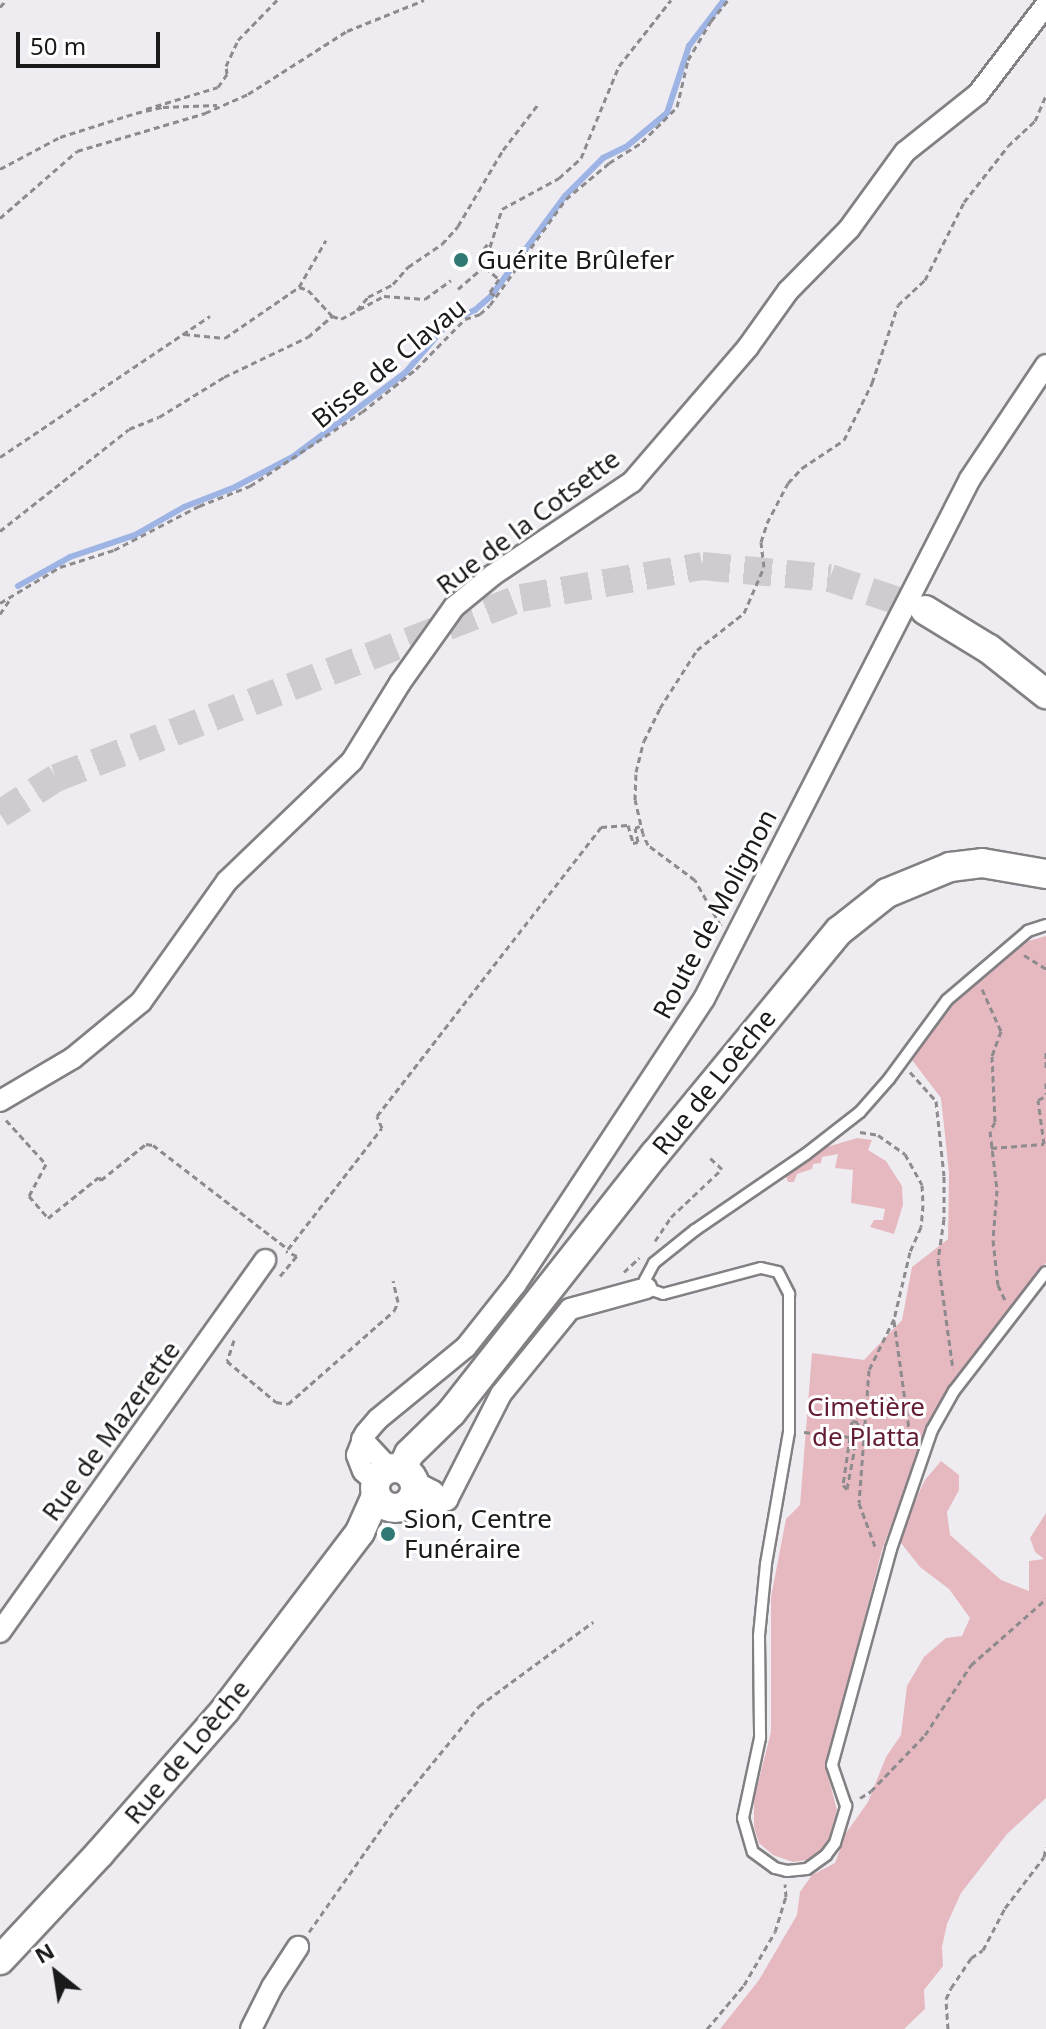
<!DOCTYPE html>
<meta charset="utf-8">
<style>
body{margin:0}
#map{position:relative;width:1046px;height:2029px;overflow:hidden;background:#efecf1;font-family:"Noto Sans",sans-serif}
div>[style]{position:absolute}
.green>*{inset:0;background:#e6b9c1}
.stream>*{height:6px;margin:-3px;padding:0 3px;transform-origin:3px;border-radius:3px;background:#9db4e4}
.secondary-tunnel>*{height:28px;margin-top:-14px;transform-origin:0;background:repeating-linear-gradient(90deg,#cfccd1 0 28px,transparent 0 42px)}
.path>*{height:3px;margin-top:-1.5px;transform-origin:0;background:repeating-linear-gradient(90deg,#8d8b8e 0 6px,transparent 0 10px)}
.roads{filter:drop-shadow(2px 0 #838084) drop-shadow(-2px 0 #838084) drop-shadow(0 2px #838084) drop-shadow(0 -2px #838084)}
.lane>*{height:10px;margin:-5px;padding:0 5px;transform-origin:5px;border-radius:5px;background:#fff}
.street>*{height:20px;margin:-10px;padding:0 10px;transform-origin:10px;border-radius:10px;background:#fff}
.secondary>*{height:28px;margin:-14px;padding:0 14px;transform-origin:14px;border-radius:14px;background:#fff}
.secondary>.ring{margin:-14px;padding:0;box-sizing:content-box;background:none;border:28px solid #fff;border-radius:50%}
.dots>*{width:22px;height:22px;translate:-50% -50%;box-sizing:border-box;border:4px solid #fff;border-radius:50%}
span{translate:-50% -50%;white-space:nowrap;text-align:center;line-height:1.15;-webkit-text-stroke:6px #fff;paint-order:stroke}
.poi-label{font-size:26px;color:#1b1a1b}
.left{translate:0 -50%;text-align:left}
.street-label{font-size:26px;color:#1b1a1b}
.park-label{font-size:26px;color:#631c31}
.north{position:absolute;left:16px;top:1933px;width:80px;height:80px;-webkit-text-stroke:6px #fff;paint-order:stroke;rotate:330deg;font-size:22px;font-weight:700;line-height:32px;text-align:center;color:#1b1a1b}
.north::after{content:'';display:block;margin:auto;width:28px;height:36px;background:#1b1a1b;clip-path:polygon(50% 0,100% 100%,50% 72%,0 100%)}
.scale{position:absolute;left:16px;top:32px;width:144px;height:36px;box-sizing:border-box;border:4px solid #1b1a1b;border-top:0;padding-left:10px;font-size:24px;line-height:28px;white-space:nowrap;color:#1b1a1b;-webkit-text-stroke:6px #fff;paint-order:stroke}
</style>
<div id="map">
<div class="green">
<i style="clip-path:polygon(1046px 936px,1046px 1263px,952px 1385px,925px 1433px,882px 1550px,826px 1768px,837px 1810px,829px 1838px,814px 1859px,793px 1862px,773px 1855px,759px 1843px,754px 1827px,754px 1799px,771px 1732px,771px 1597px,786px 1519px,800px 1505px,812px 1353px,864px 1360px,902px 1320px,912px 1267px,948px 1239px,949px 1173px,941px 1098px,912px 1060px,954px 1001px,1025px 942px)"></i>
<i style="clip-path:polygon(857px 1138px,872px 1140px,868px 1150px,886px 1161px,902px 1186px,903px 1205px,894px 1234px,870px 1227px,874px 1220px,883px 1220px,885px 1209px,851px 1203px,853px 1170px,835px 1168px,838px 1154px,822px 1157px,821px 1163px,813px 1164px,812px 1169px,797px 1174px,794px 1182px,788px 1182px,786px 1176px,827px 1147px)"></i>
<i style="clip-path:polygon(941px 1461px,959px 1475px,959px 1490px,947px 1512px,950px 1535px,1001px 1580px,1029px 1591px,1029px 1561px,1044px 1559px,1035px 1552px,1030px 1538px,1046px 1513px,1046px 1798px,1007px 1834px,961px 1893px,947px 1924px,942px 1947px,943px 1966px,924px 1990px,925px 2009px,904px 2029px,720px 2029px,759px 1980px,797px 1915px,800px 1892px,812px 1875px,835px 1863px,846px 1833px,868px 1802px,886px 1757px,901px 1735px,907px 1686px,924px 1657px,946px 1638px,962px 1636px,970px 1618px,949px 1589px,920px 1567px,897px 1538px,925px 1480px)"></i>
</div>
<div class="stream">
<i style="left:18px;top:586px;width:60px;rotate:-29.1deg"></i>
<i style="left:70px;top:557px;width:69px;rotate:-18.7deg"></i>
<i style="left:135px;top:535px;width:56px;rotate:-29.7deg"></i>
<i style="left:184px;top:507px;width:55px;rotate:-21.4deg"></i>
<i style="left:235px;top:487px;width:67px;rotate:-27.7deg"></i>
<i style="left:294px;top:456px;width:139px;rotate:-36.8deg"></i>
<i style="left:405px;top:373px;width:66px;rotate:-49.3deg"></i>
<i style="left:448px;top:323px;width:30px;rotate:-26deg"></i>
<i style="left:475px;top:310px;width:21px;rotate:-41deg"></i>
<i style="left:491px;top:296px;width:124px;rotate:-53.5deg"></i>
<i style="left:565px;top:196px;width:54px;rotate:-45deg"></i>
<i style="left:603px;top:158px;width:25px;rotate:-26deg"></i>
<i style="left:626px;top:147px;width:53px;rotate:-39.7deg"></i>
<i style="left:667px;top:113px;width:71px;rotate:-71.8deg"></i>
<i style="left:689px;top:46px;width:58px;rotate:-52.7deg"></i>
</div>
<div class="secondary-tunnel">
<i style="left:0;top:814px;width:67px;rotate:-32.7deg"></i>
<i style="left:56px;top:778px;width:499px;rotate:-21.2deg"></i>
<i style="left:521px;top:598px;width:184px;rotate:-10deg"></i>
<i style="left:702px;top:566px;width:129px;rotate:5.4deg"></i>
<i style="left:830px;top:578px;width:100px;rotate:18.6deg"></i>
</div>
<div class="path">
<i style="left:0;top:7px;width:9px;rotate:-49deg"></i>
<i style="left:146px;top:109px;width:75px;rotate:-17deg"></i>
<i style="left:218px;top:87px;width:16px;rotate:-55deg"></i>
<i style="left:227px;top:74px;width:8px;rotate:-97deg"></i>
<i style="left:226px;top:66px;width:29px;rotate:-65deg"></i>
<i style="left:238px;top:40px;width:56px;rotate:-45.7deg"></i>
<i style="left:0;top:169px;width:68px;rotate:-28.1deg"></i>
<i style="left:60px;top:137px;width:80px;rotate:-17.5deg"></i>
<i style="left:136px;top:113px;width:28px;rotate:-13deg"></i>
<i style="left:163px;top:107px;width:54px;rotate:-2.1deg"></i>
<i style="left:0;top:218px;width:102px;rotate:-41deg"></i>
<i style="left:77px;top:151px;width:134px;rotate:-16.5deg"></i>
<i style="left:205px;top:113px;width:47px;rotate:-23.8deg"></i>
<i style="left:248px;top:94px;width:117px;rotate:-32.5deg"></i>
<i style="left:347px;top:31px;width:83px;rotate:-21.9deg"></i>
<i style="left:478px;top:257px;width:19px;rotate:-54deg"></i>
<i style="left:485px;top:267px;width:18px;rotate:41deg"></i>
<i style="left:499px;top:279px;width:16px;rotate:125deg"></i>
<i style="left:490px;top:292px;width:6px;rotate:39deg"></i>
<i style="left:299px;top:287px;width:9px;rotate:18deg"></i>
<i style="left:308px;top:290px;width:35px;rotate:47deg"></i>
<i style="left:332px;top:316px;width:9px;rotate:18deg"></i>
<i style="left:341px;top:319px;width:49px;rotate:-28.1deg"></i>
<i style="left:384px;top:296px;width:41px;rotate:4.2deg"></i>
<i style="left:425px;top:299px;width:32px;rotate:-36deg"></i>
<i style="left:458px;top:289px;width:35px;rotate:-41deg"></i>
<i style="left:484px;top:266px;width:60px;rotate:-72.5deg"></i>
<i style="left:502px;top:209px;width:65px;rotate:-28.5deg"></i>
<i style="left:559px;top:178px;width:30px;rotate:-42deg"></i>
<i style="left:581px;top:158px;width:100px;rotate:-67.6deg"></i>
<i style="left:619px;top:66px;width:84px;rotate:-51.8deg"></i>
<i style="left:357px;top:310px;width:17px;rotate:-50deg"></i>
<i style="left:368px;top:297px;width:28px;rotate:-27deg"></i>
<i style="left:393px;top:284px;width:23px;rotate:-49deg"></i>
<i style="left:408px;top:267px;width:41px;rotate:-34.1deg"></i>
<i style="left:442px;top:244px;width:24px;rotate:-48deg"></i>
<i style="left:458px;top:226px;width:88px;rotate:-59.4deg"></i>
<i style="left:503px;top:150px;width:59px;rotate:-52.5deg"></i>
<i style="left:184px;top:334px;width:41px;rotate:5.6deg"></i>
<i style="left:225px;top:338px;width:90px;rotate:-34.6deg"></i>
<i style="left:299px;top:287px;width:54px;rotate:-60.1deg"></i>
<i style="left:0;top:457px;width:253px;rotate:-33.9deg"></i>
<i style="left:0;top:531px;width:164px;rotate:-38.3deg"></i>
<i style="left:129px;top:429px;width:32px;rotate:-22deg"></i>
<i style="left:159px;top:417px;width:76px;rotate:-31.6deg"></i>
<i style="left:224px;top:377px;width:93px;rotate:-25.5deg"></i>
<i style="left:308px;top:337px;width:32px;rotate:-41deg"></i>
<i style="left:0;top:603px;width:70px;rotate:-31deg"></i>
<i style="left:60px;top:567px;width:57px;rotate:-17.5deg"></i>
<i style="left:114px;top:550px;width:96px;rotate:-27.4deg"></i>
<i style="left:199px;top:506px;width:55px;rotate:-21.4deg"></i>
<i style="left:250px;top:486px;width:134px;rotate:-33.5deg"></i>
<i style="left:362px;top:412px;width:69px;rotate:-38.5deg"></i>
<i style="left:416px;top:369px;width:70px;rotate:-45.6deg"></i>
<i style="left:465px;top:319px;width:16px;rotate:-18deg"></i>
<i style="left:480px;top:314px;width:13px;rotate:-42deg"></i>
<i style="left:490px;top:305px;width:130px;rotate:-54.4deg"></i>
<i style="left:566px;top:199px;width:56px;rotate:-39.9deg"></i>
<i style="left:609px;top:163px;width:39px;rotate:-32deg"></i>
<i style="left:642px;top:142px;width:49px;rotate:-45deg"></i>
<i style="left:677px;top:107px;width:48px;rotate:-76.8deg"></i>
<i style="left:688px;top:60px;width:45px;rotate:-59.5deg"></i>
<i style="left:711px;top:21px;width:27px;rotate:-51deg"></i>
<i style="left:0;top:614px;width:18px;rotate:-56deg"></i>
<i style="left:638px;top:842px;width:14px;rotate:-102deg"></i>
<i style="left:635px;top:828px;width:5px;rotate:-22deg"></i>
<i style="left:721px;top:926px;width:53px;rotate:-119.5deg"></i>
<i style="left:695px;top:880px;width:59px;rotate:-143.3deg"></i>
<i style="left:648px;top:845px;width:12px;rotate:-114deg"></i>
<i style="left:643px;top:834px;width:35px;rotate:-103deg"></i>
<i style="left:635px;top:800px;width:28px;rotate:-88deg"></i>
<i style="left:636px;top:772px;width:32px;rotate:-76deg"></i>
<i style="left:644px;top:741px;width:37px;rotate:-64deg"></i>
<i style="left:660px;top:708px;width:69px;rotate:-57.5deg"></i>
<i style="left:697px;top:650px;width:60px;rotate:-38.2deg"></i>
<i style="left:744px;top:613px;width:50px;rotate:-66.5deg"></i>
<i style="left:764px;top:567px;width:25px;rotate:-97deg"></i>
<i style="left:761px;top:542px;width:20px;rotate:-72deg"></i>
<i style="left:767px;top:523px;width:45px;rotate:-62.3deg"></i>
<i style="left:788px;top:483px;width:21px;rotate:-47deg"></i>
<i style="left:802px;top:468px;width:50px;rotate:-33.7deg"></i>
<i style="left:844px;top:440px;width:64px;rotate:-63.8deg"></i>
<i style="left:872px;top:383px;width:82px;rotate:-71.6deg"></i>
<i style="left:898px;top:305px;width:37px;rotate:-43deg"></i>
<i style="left:925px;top:280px;width:87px;rotate:-63.4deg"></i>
<i style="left:964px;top:202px;width:71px;rotate:-51.8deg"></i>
<i style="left:1008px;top:146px;width:37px;rotate:-43deg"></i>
<i style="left:1035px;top:121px;width:28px;rotate:-67deg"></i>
<i style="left:1024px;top:955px;width:26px;rotate:32deg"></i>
<i style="left:982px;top:989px;width:46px;rotate:65.7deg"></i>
<i style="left:1001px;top:1031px;width:27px;rotate:110deg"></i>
<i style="left:992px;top:1056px;width:66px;rotate:87.4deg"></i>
<i style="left:995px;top:1122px;width:10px;rotate:119deg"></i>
<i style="left:990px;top:1131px;width:59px;rotate:83.2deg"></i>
<i style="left:997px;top:1190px;width:50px;rotate:94.6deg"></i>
<i style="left:993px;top:1240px;width:45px;rotate:83.7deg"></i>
<i style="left:998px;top:1285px;width:17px;rotate:65deg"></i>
<i style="left:1046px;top:1052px;width:16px;rotate:90deg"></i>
<i style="left:910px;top:1072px;width:39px;rotate:48deg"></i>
<i style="left:936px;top:1101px;width:75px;rotate:83.9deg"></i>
<i style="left:944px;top:1176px;width:43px;rotate:90deg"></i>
<i style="left:944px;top:1219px;width:41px;rotate:98.3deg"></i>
<i style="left:938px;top:1260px;width:110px;rotate:82.2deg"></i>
<i style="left:1046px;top:1083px;width:11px;rotate:90deg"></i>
<i style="left:6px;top:1120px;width:59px;rotate:47.7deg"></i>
<i style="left:46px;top:1164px;width:36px;rotate:118deg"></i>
<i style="left:29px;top:1196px;width:29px;rotate:49deg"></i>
<i style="left:48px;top:1218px;width:65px;rotate:-38.8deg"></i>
<i style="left:99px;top:1177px;width:4px;rotate:56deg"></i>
<i style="left:101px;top:1180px;width:58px;rotate:-38.7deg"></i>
<i style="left:146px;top:1144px;width:7px;rotate:8deg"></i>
<i style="left:153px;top:1145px;width:170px;rotate:37.6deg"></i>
<i style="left:288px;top:1249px;width:153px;rotate:-52.2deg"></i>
<i style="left:382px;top:1128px;width:13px;rotate:-113deg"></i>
<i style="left:377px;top:1116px;width:366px;rotate:-52.2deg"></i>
<i style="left:601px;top:827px;width:27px;rotate:-4deg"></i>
<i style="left:628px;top:825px;width:19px;rotate:74deg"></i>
<i style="left:633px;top:843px;width:5px;rotate:-11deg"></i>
<i style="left:860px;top:1132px;width:18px;rotate:9deg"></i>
<i style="left:878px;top:1135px;width:33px;rotate:35deg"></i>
<i style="left:905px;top:1154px;width:35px;rotate:61deg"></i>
<i style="left:922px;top:1185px;width:20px;rotate:87deg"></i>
<i style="left:923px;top:1205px;width:22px;rotate:95deg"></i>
<i style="left:921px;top:1227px;width:27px;rotate:114deg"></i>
<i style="left:910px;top:1252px;width:69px;rotate:103.4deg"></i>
<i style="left:894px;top:1319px;width:57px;rotate:116.1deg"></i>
<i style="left:869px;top:1370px;width:133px;rotate:94.3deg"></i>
<i style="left:859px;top:1503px;width:49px;rotate:69.7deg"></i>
<i style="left:991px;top:1148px;width:53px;rotate:-4.3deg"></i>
<i style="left:1044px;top:1144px;width:44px;rotate:-97.8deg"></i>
<i style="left:1038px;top:1100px;width:9px;rotate:-27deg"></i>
<i style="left:655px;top:1241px;width:29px;rotate:-56deg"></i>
<i style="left:671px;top:1217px;width:70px;rotate:-43.3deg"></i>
<i style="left:722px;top:1169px;width:16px;rotate:-137deg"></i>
<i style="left:624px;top:1272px;width:21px;rotate:-43deg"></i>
<i style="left:280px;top:1276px;width:26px;rotate:-50deg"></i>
<i style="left:297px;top:1256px;width:12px;rotate:-156deg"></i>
<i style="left:894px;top:1321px;width:124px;rotate:82.1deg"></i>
<i style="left:234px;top:1340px;width:22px;rotate:108deg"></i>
<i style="left:227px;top:1361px;width:64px;rotate:39.9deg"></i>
<i style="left:276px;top:1402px;width:12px;rotate:9deg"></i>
<i style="left:288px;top:1404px;width:141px;rotate:-41.3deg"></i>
<i style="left:394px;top:1311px;width:10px;rotate:-66deg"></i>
<i style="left:398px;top:1302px;width:22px;rotate:-103deg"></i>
<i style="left:804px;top:1432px;width:46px;rotate:6.2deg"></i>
<i style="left:850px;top:1437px;width:49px;rotate:98.3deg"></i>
<i style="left:843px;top:1485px;width:6px;rotate:45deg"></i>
<i style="left:847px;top:1489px;width:54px;rotate:-79.3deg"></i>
<i style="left:857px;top:1436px;width:41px;rotate:7deg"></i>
<i style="left:850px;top:1437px;width:16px;rotate:-83deg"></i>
<i style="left:852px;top:1421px;width:6px;rotate:9deg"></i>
<i style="left:858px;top:1422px;width:13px;rotate:94deg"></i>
<i style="left:860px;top:1798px;width:13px;rotate:-32deg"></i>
<i style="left:871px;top:1791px;width:78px;rotate:-46deg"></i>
<i style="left:925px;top:1735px;width:84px;rotate:-56.7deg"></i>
<i style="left:971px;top:1665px;width:100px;rotate:-41.3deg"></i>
<i style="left:309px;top:1932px;width:150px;rotate:-55deg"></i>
<i style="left:395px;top:1809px;width:133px;rotate:-50.8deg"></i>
<i style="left:479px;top:1706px;width:142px;rotate:-36.4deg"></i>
<i style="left:707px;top:2029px;width:57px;rotate:-49.9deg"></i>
<i style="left:744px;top:1985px;width:61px;rotate:-59.7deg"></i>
<i style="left:775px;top:1932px;width:37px;rotate:-73deg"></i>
<i style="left:786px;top:1897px;width:13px;rotate:-94deg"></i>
<i style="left:948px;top:2029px;width:30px;rotate:-94deg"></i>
<i style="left:946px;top:1999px;width:12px;rotate:-66deg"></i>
<i style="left:951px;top:1988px;width:36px;rotate:-56deg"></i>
<i style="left:971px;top:1958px;width:14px;rotate:-34deg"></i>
<i style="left:983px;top:1950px;width:47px;rotate:-62.4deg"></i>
<i style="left:1005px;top:1908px;width:64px;rotate:-52.6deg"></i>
<i style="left:1044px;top:1857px;width:10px;rotate:-79deg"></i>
</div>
<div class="roads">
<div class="lane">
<i style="left:1046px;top:925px;width:19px;rotate:162deg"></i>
<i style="left:1028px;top:931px;width:106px;rotate:139.6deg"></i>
<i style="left:947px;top:1000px;width:98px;rotate:126.3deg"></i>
<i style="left:889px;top:1079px;width:44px;rotate:131.3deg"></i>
<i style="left:860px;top:1112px;width:68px;rotate:142.1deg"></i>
<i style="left:806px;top:1154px;width:135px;rotate:145.6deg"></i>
<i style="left:695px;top:1230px;width:53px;rotate:141.2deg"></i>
<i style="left:654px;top:1263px;width:19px;rotate:118deg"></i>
<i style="left:645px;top:1280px;width:8px;rotate:83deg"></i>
<i style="left:646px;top:1288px;width:18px;rotate:19deg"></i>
<i style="left:663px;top:1294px;width:101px;rotate:-14.9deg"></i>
<i style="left:761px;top:1268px;width:17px;rotate:13deg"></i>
<i style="left:778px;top:1272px;width:25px;rotate:63deg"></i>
<i style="left:789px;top:1294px;width:138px;rotate:90deg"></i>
<i style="left:789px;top:1432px;width:134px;rotate:99.9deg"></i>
<i style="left:766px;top:1564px;width:72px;rotate:95.6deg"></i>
<i style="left:759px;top:1636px;width:102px;rotate:89.4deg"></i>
<i style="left:760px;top:1738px;width:82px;rotate:102deg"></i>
<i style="left:743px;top:1818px;width:35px;rotate:74deg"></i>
<i style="left:753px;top:1852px;width:27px;rotate:36deg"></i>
<i style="left:775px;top:1868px;width:12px;rotate:14deg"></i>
<i style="left:787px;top:1871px;width:20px;rotate:-6deg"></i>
<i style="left:807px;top:1869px;width:24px;rotate:-36deg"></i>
<i style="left:826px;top:1855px;width:15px;rotate:-53deg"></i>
<i style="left:835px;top:1843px;width:39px;rotate:-73deg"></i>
<i style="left:846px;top:1806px;width:43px;rotate:-108.9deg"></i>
<i style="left:832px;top:1765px;width:224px;rotate:-74.7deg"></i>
<i style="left:891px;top:1549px;width:126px;rotate:-71deg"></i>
<i style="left:932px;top:1430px;width:45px;rotate:-60.6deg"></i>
<i style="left:954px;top:1391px;width:150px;rotate:-52.3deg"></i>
</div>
<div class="street">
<i style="left:0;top:1101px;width:85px;rotate:-30.5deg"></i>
<i style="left:73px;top:1058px;width:88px;rotate:-39.5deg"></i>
<i style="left:141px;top:1002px;width:148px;rotate:-54.6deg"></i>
<i style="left:227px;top:881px;width:173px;rotate:-43.8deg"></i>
<i style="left:352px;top:761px;width:92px;rotate:-58.4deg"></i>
<i style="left:400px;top:683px;width:93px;rotate:-54.6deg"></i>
<i style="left:454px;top:607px;width:50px;rotate:-39.4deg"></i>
<i style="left:493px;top:575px;width:167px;rotate:-33.8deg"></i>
<i style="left:632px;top:482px;width:178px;rotate:-49.3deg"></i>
<i style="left:748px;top:347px;width:69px;rotate:-54.5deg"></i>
<i style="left:788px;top:291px;width:87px;rotate:-45.5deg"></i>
<i style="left:849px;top:229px;width:95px;rotate:-54deg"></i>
<i style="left:905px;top:152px;width:93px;rotate:-38.5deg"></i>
<i style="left:978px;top:94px;width:112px;rotate:-52.6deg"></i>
<i style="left:362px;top:1439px;width:40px;rotate:47deg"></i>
<i style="left:375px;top:1482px;width:16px;rotate:-137deg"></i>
<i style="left:363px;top:1471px;width:17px;rotate:-111deg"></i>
<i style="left:357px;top:1455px;width:22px;rotate:-69deg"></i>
<i style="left:365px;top:1434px;width:20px;rotate:-49deg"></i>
<i style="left:378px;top:1419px;width:114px;rotate:-39.3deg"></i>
<i style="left:466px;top:1347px;width:80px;rotate:-51.6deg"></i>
<i style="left:516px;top:1284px;width:341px;rotate:-56.6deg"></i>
<i style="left:704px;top:999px;width:584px;rotate:-62.91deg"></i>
<i style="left:970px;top:479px;width:137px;rotate:-56.3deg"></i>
<i style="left:415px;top:1482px;width:20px;rotate:27deg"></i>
<i style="left:433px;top:1491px;width:12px;rotate:55deg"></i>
<i style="left:410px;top:1501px;width:18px;rotate:22deg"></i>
<i style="left:427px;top:1508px;width:22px;rotate:-22deg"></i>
<i style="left:447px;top:1500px;width:119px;rotate:-63deg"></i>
<i style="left:501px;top:1394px;width:109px;rotate:-50.9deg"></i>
<i style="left:570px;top:1309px;width:79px;rotate:-15.4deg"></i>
<i style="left:0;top:1632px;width:457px;rotate:-54.5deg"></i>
<i style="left:251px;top:2029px;width:47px;rotate:-63.4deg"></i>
<i style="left:272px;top:1987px;width:48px;rotate:-57deg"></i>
</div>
<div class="secondary">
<i style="left:925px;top:610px;width:75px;rotate:31.4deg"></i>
<i style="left:989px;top:649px;width:73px;rotate:38.3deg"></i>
<i class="ring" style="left:375px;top:1468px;width:12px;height:12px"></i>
<i style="left:402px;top:1468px;width:16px;rotate:-63deg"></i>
<i style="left:409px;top:1454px;width:59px;rotate:-44.3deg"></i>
<i style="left:451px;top:1413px;width:330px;rotate:-51.8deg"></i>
<i style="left:655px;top:1154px;width:289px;rotate:-50.5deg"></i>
<i style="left:839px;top:931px;width:61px;rotate:-38.4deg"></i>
<i style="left:887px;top:893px;width:68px;rotate:-22.4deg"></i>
<i style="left:950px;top:867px;width:32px;rotate:-7deg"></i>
<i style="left:982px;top:863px;width:65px;rotate:9.8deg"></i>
<i style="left:0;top:1960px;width:146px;rotate:-46.9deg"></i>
<i style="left:100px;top:1853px;width:190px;rotate:-48.8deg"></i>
<i style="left:225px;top:1710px;width:223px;rotate:-52.8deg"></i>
<i style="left:360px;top:1532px;width:39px;rotate:-66deg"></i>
</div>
</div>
<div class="dots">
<i style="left:461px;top:260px;background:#307973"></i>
<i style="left:388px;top:1534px;background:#307973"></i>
</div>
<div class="poi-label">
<span class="left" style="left:477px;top:260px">Guérite Brûlefer</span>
<span class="left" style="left:404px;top:1534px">Sion, Centre<br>Funéraire</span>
</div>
<div class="street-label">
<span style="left:389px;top:363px;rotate:-39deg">Bisse de Clavau</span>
<span style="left:528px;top:522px;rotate:-37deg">Rue de la Cotsette</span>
<span style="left:715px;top:914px;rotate:-62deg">Route de Molignon</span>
<span style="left:714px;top:1082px;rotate:-51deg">Rue de Loèche</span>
<span style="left:111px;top:1431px;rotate:-54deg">Rue de Mazerette</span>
<span style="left:187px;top:1752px;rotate:-50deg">Rue de Loèche</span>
</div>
<div class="park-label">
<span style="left:866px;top:1422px">Cimetière<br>de Platta</span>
</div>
<div class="north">N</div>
<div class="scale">50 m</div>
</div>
